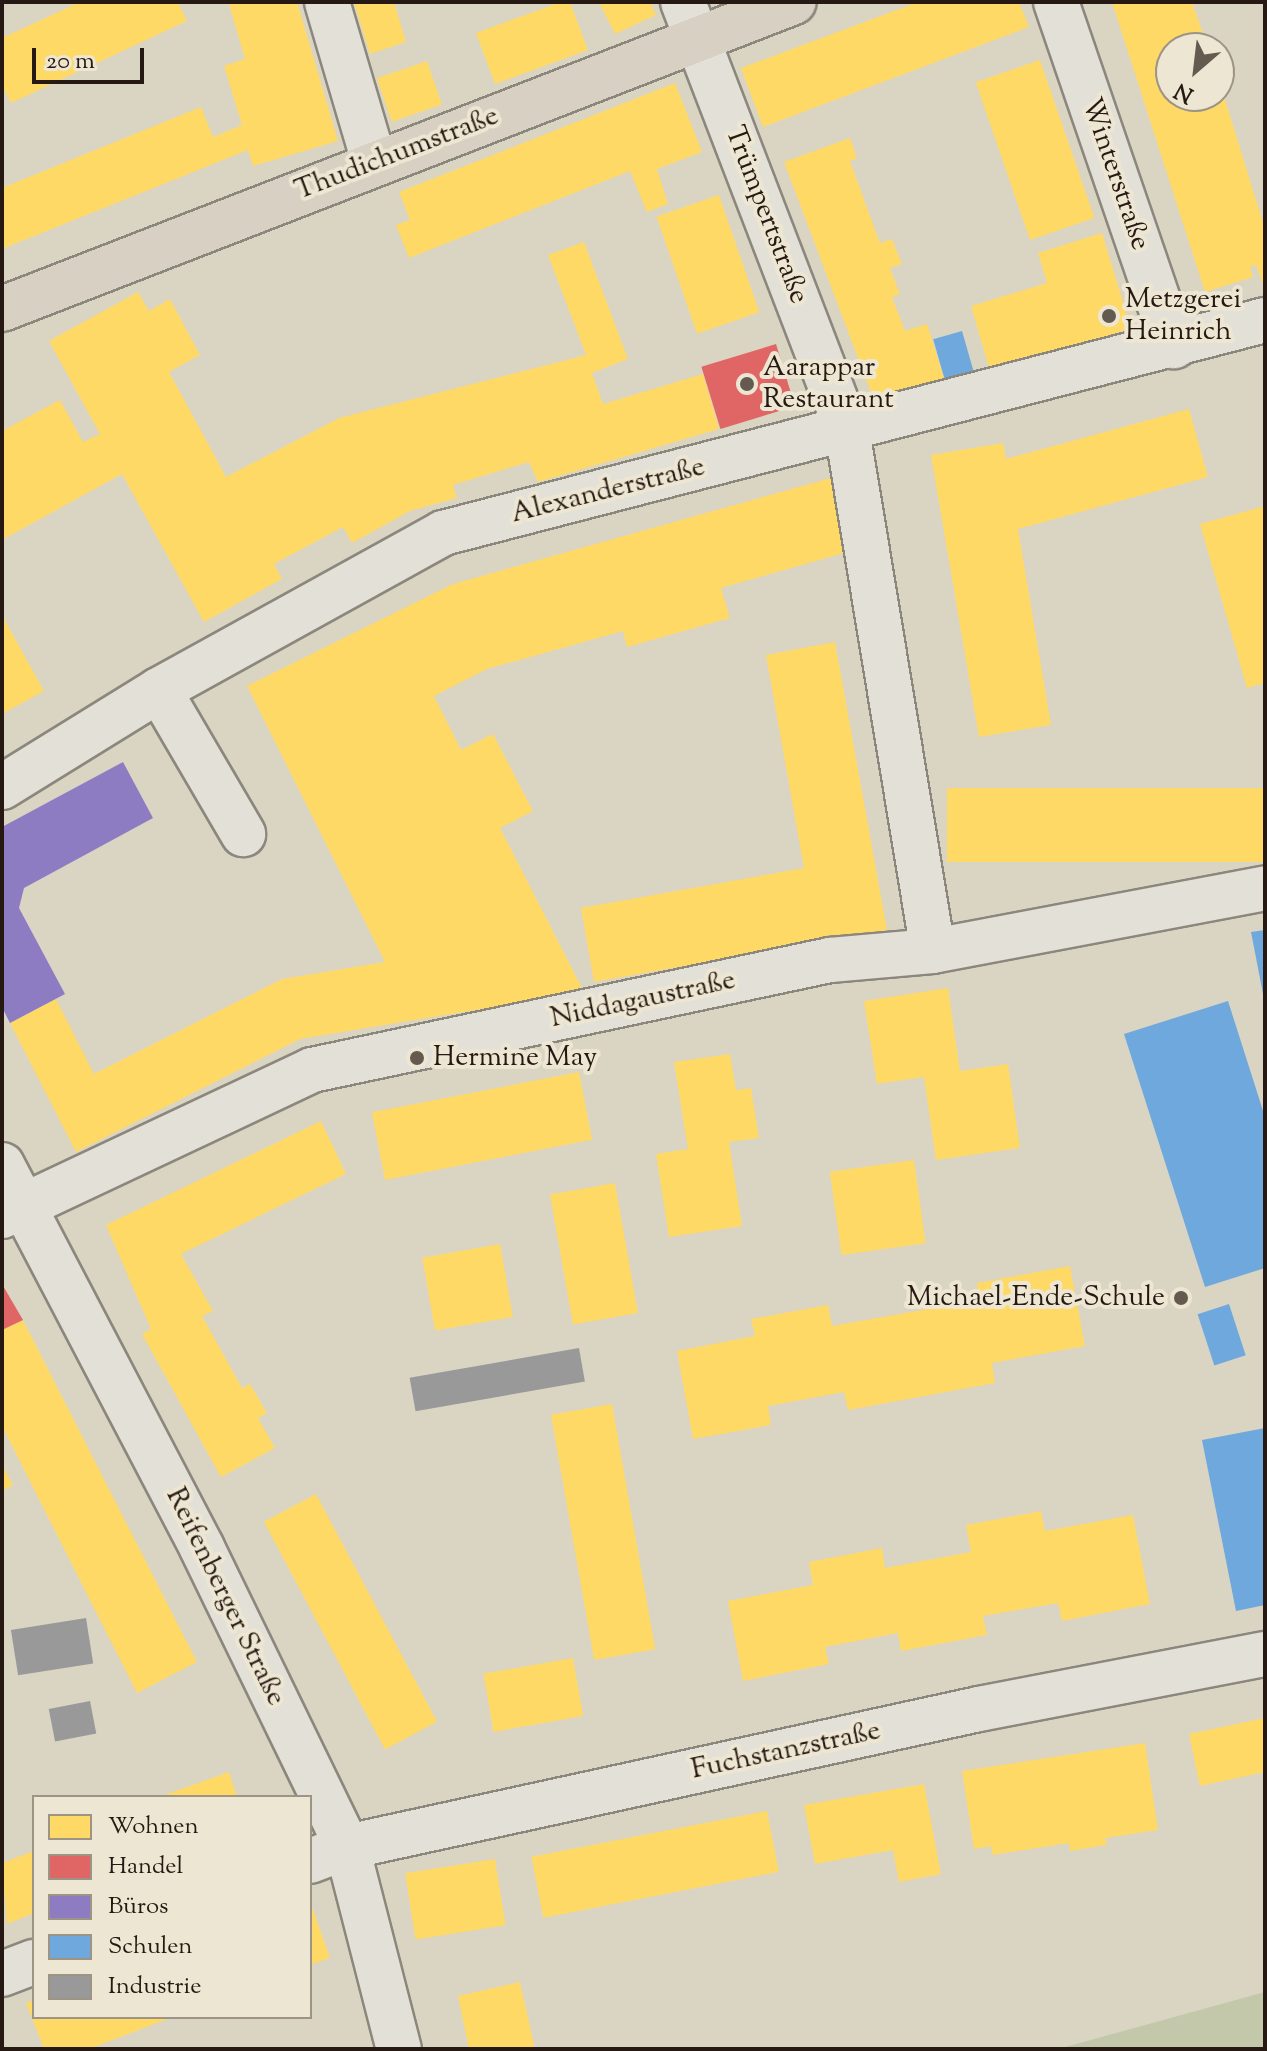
<!DOCTYPE html>
<meta charset="utf-8">
<style>
body{margin:0}
#map{position:relative;width:1267px;height:2051px;overflow:hidden;background:#dad4c3;font-family:"Sorts Mill Goudy",serif}
div>[style]{position:absolute}
.green>*{inset:0;background:#c2c8a9}
.homes>*{inset:0;background:#ffd966;transform-origin:0 0}
.shops>*{inset:0;background:#e06666;transform-origin:0 0}
.offices>*{inset:0;background:#8e7cc3}
.schools>*{inset:0;background:#6fa8dc;transform-origin:0 0}
.industry>*{inset:0;background:#999;transform-origin:0 0}
.roads{filter:drop-shadow(2px 0 #8c877d) drop-shadow(-2px 0 #8c877d) drop-shadow(0 2px #8c877d) drop-shadow(0 -2px #8c877d)}
.minor>*{height:44px;margin:-22px;padding:0 22px;transform-origin:22px;border-radius:22px;background:#e2e0d7}
.major>*{height:44px;margin:-22px;padding:0 22px;transform-origin:22px;border-radius:22px;background:#d7d0c3}
.dots>*{width:22px;height:22px;translate:-50% -50%;box-sizing:border-box;border:4px solid #ede6d2;border-radius:50%}
span{translate:-50% -50%;white-space:nowrap;text-align:center;line-height:1.15;-webkit-text-stroke:8px #ede6d2;paint-order:stroke}
.street-label{font-size:28px;color:#261812}
.poi-label{font-size:28px;color:#261812}
.left{translate:0 -50%;text-align:left}
.right{translate:-100% -50%;text-align:right}
.frame{position:absolute;inset:0;border:4px solid #261812;pointer-events:none}
.legend{position:absolute;left:32px;top:1795px;width:280px;height:224px;box-sizing:border-box;background:#ede6d2;border:2px solid #9d9485;margin:0;padding:10px 14px;list-style:none;font-size:24px;color:#261812}
.legend li{display:flex;align-items:center;gap:16px;height:40px}
.legend b{width:40px;border:2px solid #9d9485}
.north{position:absolute;left:1155px;top:32px;width:80px;height:80px;box-sizing:border-box;background:#ede6d2;border:2px solid #9d9485;border-radius:50%;rotate:208deg;font-size:22px;font-weight:700;line-height:32px;text-align:center;color:#261812}
.north::after{content:'';display:block;margin:auto;width:28px;height:36px;background:#655a50;clip-path:polygon(50% 0,100% 100%,50% 72%,0 100%)}
.scale{position:absolute;left:32px;top:48px;width:112px;height:36px;box-sizing:border-box;border:4px solid #261812;border-top:0;padding-left:10px;font-size:24px;line-height:28px;white-space:nowrap;color:#261812;-webkit-text-stroke:6px #ede6d2;paint-order:stroke}
</style>
<div id="map">
<div class="green">
<i style="clip-path:polygon(1265px 1992px,1265px 2049px,1058px 2049px)"></i>
</div>
<div class="homes">
<i style="clip-path:polygon(80px 2px,178px 2px,187px 21px,11px 103px,2px 85px,2px 38px)"></i>
<i style="clip-path:polygon(238px 2px,297px 2px,338px 141px,253px 166px,248px 150px,2px 249px,2px 188px,201px 107px,213px 137px,242px 125px,224px 66px,245px 59px,229px 4px)"></i>
<i style="clip-path:polygon(354px 2px,394px 2px,406px 42px,370px 54px)"></i>
<i style="clip-path:polygon(561px 2px,570px 2px,588px 50px,495px 84px,476px 33px)"></i>
<i style="clip-path:polygon(599px 2px,650px 2px,656px 15px,615px 34px)"></i>
<i style="clip-path:polygon(918px 2px,1019px 2px,1029px 27px,763px 127px,741px 68px)"></i>
<i style="clip-path:polygon(1112px 2px,1192px 2px,1208px 48px,1171px 48px,1171px 96px,1219px 96px,1220px 83px,1265px 229px,1265px 290px,1256px 265px,1250px 267px,1253px 277px,1205px 292px)"></i>
<i style="left:1040px;top:60px;width:167px;height:68px;rotate:71deg"></i>
<i style="left:427px;top:61px;width:46px;height:53px;rotate:71deg"></i>
<i style="clip-path:polygon(675px 83px,702px 152px,657px 169px,668px 204px,647px 212px,630px 171px,409px 258px,396px 225px,410px 220px,399px 192px)"></i>
<i style="clip-path:polygon(850px 138px,857px 158px,850px 161px,880px 243px,892px 239px,902px 264px,890px 268px,900px 294px,892px 297px,905px 331px,927px 324px,945px 381px,875px 403px,784px 162px)"></i>
<i style="left:719px;top:195px;width:124px;height:66px;rotate:71deg"></i>
<i style="clip-path:polygon(1102px 233px,1128px 318px,1123px 331px,990px 371px,971px 306px,1047px 283px,1038px 253px)"></i>
<i style="clip-path:polygon(584px 242px,628px 359px,592px 373px,603px 404px,703px 374px,719px 429px,538px 482px,529px 462px,453px 485px,457px 498px,410px 511px,352px 543px,343px 527px,274px 564px,282px 579px,204px 622px,122px 474px,2px 540px,2px 431px,60px 400px,83px 442px,100px 434px,49px 341px,138px 292px,149px 311px,170px 299px,200px 355px,169px 372px,226px 477px,339px 418px,586px 355px,548px 255px)"></i>
<i style="clip-path:polygon(1189px 409px,1208px 477px,1018px 529px,1051px 725px,979px 737px,931px 455px,1003px 443px,1006px 459px)"></i>
<i style="clip-path:polygon(831px 478px,851px 551px,721px 588px,730px 618px,627px 647px,623px 631px,487px 669px,434px 696px,461px 750px,493px 734px,533px 811px,500px 828px,584px 992px,300px 1039px,76px 1152px,10px 1023px,56px 999px,94px 1074px,282px 979px,385px 962px,247px 686px,453px 584px)"></i>
<i style="clip-path:polygon(1265px 506px,1265px 683px,1247px 688px,1200px 524px)"></i>
<i style="clip-path:polygon(2px 615px,44px 691px,2px 714px)"></i>
<i style="clip-path:polygon(835px 642px,887px 930px,594px 982px,581px 908px,804px 868px,766px 655px)"></i>
<i style="left:1265px;top:788px;width:74px;height:318px;rotate:90deg"></i>
<i style="clip-path:polygon(948px 988px,960px 1071px,1008px 1064px,1020px 1148px,936px 1160px,924px 1077px,877px 1084px,864px 1001px)"></i>
<i style="clip-path:polygon(730px 1054px,736px 1090px,751px 1088px,759px 1138px,729px 1142px,742px 1226px,669px 1237px,656px 1154px,688px 1149px,674px 1062px)"></i>
<i style="left:579px;top:1072px;width:69px;height:211px;rotate:79deg"></i>
<i style="clip-path:polygon(321px 1121px,346px 1174px,181px 1254px,213px 1311px,202px 1316px,242px 1388px,250px 1384px,267px 1413px,258px 1418px,275px 1448px,221px 1477px,142px 1334px,151px 1329px,106px 1225px)"></i>
<i style="left:914px;top:1160px;width:84px;height:85px;rotate:82deg"></i>
<i style="left:615px;top:1183px;width:132px;height:66px;rotate:80deg"></i>
<i style="left:500px;top:1244px;width:74px;height:79px;rotate:80deg"></i>
<i style="clip-path:polygon(1070px 1266px,1085px 1346px,992px 1363px,995px 1383px,848px 1410px,844px 1392px,768px 1406px,771px 1425px,693px 1439px,677px 1351px,755px 1336px,751px 1319px,828px 1305px,832px 1326px,979px 1300px,977px 1283px)"></i>
<i style="clip-path:polygon(23px 1320px,197px 1662px,137px 1693px,2px 1426px,2px 1330px)"></i>
<i style="left:612px;top:1404px;width:249px;height:62px;rotate:80deg"></i>
<i style="clip-path:polygon(2px 1465px,13px 1485px,2px 1491px)"></i>
<i style="left:316px;top:1494px;width:258px;height:59px;rotate:62deg"></i>
<i style="clip-path:polygon(1041px 1511px,1045px 1531px,1133px 1515px,1150px 1604px,1062px 1621px,1058px 1603px,983px 1616px,987px 1635px,901px 1651px,898px 1633px,825px 1647px,829px 1664px,743px 1681px,728px 1601px,813px 1585px,809px 1562px,882px 1548px,885px 1568px,971px 1552px,966px 1525px)"></i>
<i style="left:573px;top:1658px;width:59px;height:91px;rotate:80deg"></i>
<i style="clip-path:polygon(1265px 1718px,1265px 1772px,1200px 1786px,1189px 1734px)"></i>
<i style="clip-path:polygon(1145px 1743px,1158px 1830px,1105px 1838px,1107px 1845px,1070px 1851px,1069px 1843px,992px 1855px,991px 1846px,974px 1849px,962px 1771px)"></i>
<i style="clip-path:polygon(229px 1772px,237px 1797px,159px 1797px)"></i>
<i style="clip-path:polygon(924px 1784px,941px 1874px,899px 1882px,893px 1850px,815px 1864px,804px 1805px)"></i>
<i style="left:767px;top:1811px;width:62px;height:240px;rotate:79deg"></i>
<i style="clip-path:polygon(34px 1851px,34px 1913px,7px 1924px,2px 1863px)"></i>
<i style="left:495px;top:1859px;width:67px;height:91px;rotate:81deg"></i>
<i style="clip-path:polygon(310px 1901px,330px 1958px,310px 1965px)"></i>
<i style="clip-path:polygon(520px 1982px,535px 2049px,469px 2049px,458px 1996px)"></i>
<i style="clip-path:polygon(34px 2000px,34px 2017px,173px 2017px,89px 2049px,44px 2049px,26px 2003px)"></i>
</div>
<div class="shops">
<i style="left:776px;top:344px;width:65px;height:78px;rotate:73deg"></i>
<i style="clip-path:polygon(2px 1284px,23px 1320px,2px 1330px)"></i>
</div>
<div class="offices">
<i style="clip-path:polygon(123px 762px,153px 818px,24px 888px,19px 908px,65px 994px,10px 1023px,2px 1007px,2px 827px)"></i>
</div>
<div class="schools">
<i style="left:962px;top:331px;width:44px;height:30px;rotate:74deg"></i>
<i style="clip-path:polygon(1265px 930px,1265px 999px,1264px 999px,1251px 932px)"></i>
<i style="clip-path:polygon(1228px 1001px,1265px 1117px,1265px 1268px,1205px 1287px,1124px 1034px)"></i>
<i style="left:1229px;top:1304px;width:54px;height:33px;rotate:72deg"></i>
<i style="clip-path:polygon(1265px 1428px,1265px 1605px,1236px 1611px,1202px 1440px)"></i>
</div>
<div class="industry">
<i style="left:579px;top:1348px;width:34px;height:172px;rotate:80deg"></i>
<i style="left:86px;top:1618px;width:46px;height:76px;rotate:81deg"></i>
<i style="left:90px;top:1701px;width:33px;height:42px;rotate:79deg"></i>
</div>
<div class="roads">
<div class="minor">
<i style="left:327px;top:2px;width:167px;rotate:73.6deg"></i>
<i style="left:683px;top:2px;width:458px;rotate:69deg"></i>
<i style="left:847px;top:430px;width:528px;rotate:80.63deg"></i>
<i style="left:1056px;top:2px;width:364px;rotate:71.1deg"></i>
<i style="left:159px;top:690px;width:167px;rotate:59.7deg"></i>
<i style="left:2px;top:787px;width:185px;rotate:-31.7deg"></i>
<i style="left:159px;top:690px;width:325px;rotate:-28.9deg"></i>
<i style="left:443px;top:533px;width:849px;rotate:-14.53deg"></i>
<i style="left:2px;top:1165px;width:432px;rotate:62.4deg"></i>
<i style="left:202px;top:1548px;width:332px;rotate:64.1deg"></i>
<i style="left:347px;top:1847px;width:209px;rotate:75.6deg"></i>
<i style="left:2px;top:1216px;width:343px;rotate:-25.2deg"></i>
<i style="left:312px;top:1070px;width:530px;rotate:-11.99deg"></i>
<i style="left:830px;top:960px;width:103px;rotate:-5deg"></i>
<i style="left:933px;top:951px;width:338px;rotate:-10.7deg"></i>
<i style="left:310px;top:1861px;width:40px;rotate:-21deg"></i>
<i style="left:347px;top:1847px;width:647px;rotate:-12.32deg"></i>
<i style="left:979px;top:1709px;width:291px;rotate:-10.9deg"></i>
<i style="left:2px;top:1974px;width:34px;rotate:-21deg"></i>
</div>
<div class="major">
<i style="left:2px;top:309px;width:849px;rotate:-21.19deg"></i>
</div>
</div>
<div class="dots">
<i style="left:1109px;top:316px;background:#655a50"></i>
<i style="left:747px;top:384px;background:#655a50"></i>
<i style="left:417px;top:1058px;background:#655a50"></i>
<i style="left:1181px;top:1298px;background:#655a50"></i>
</div>
<div class="street-label">
<span style="left:397px;top:154px;rotate:-21deg">Thudichumstraße</span>
<span style="left:1115px;top:174px;rotate:71deg">Winterstraße</span>
<span style="left:766px;top:215px;rotate:69deg">Trümpertstraße</span>
<span style="left:608px;top:491px;rotate:-14deg">Alexanderstraße</span>
<span style="left:643px;top:1000px;rotate:-12deg">Niddagaustraße</span>
<span style="left:225px;top:1597px;rotate:64deg">Reifenberger Straße</span>
<span style="left:786px;top:1751px;rotate:-12deg">Fuchstanzstraße</span>
</div>
<div class="poi-label">
<span class="left" style="left:1125px;top:316px">Metzgerei<br>Heinrich</span>
<span class="left" style="left:763px;top:384px">Aarappar<br>Restaurant</span>
<span class="left" style="left:433px;top:1058px">Hermine May</span>
<span class="right" style="left:1165px;top:1298px">Michael-Ende-Schule</span>
</div>
<div class="frame"></div>
<ul class="legend">
<li><b style="height:22px;background:#ffd966"></b>Wohnen</li>
<li><b style="height:22px;background:#e06666"></b>Handel</li>
<li><b style="height:22px;background:#8e7cc3"></b>Büros</li>
<li><b style="height:22px;background:#6fa8dc"></b>Schulen</li>
<li><b style="height:22px;background:#999"></b>Industrie</li>
</ul>
<div class="north">N</div>
<div class="scale">20 m</div>
</div>
